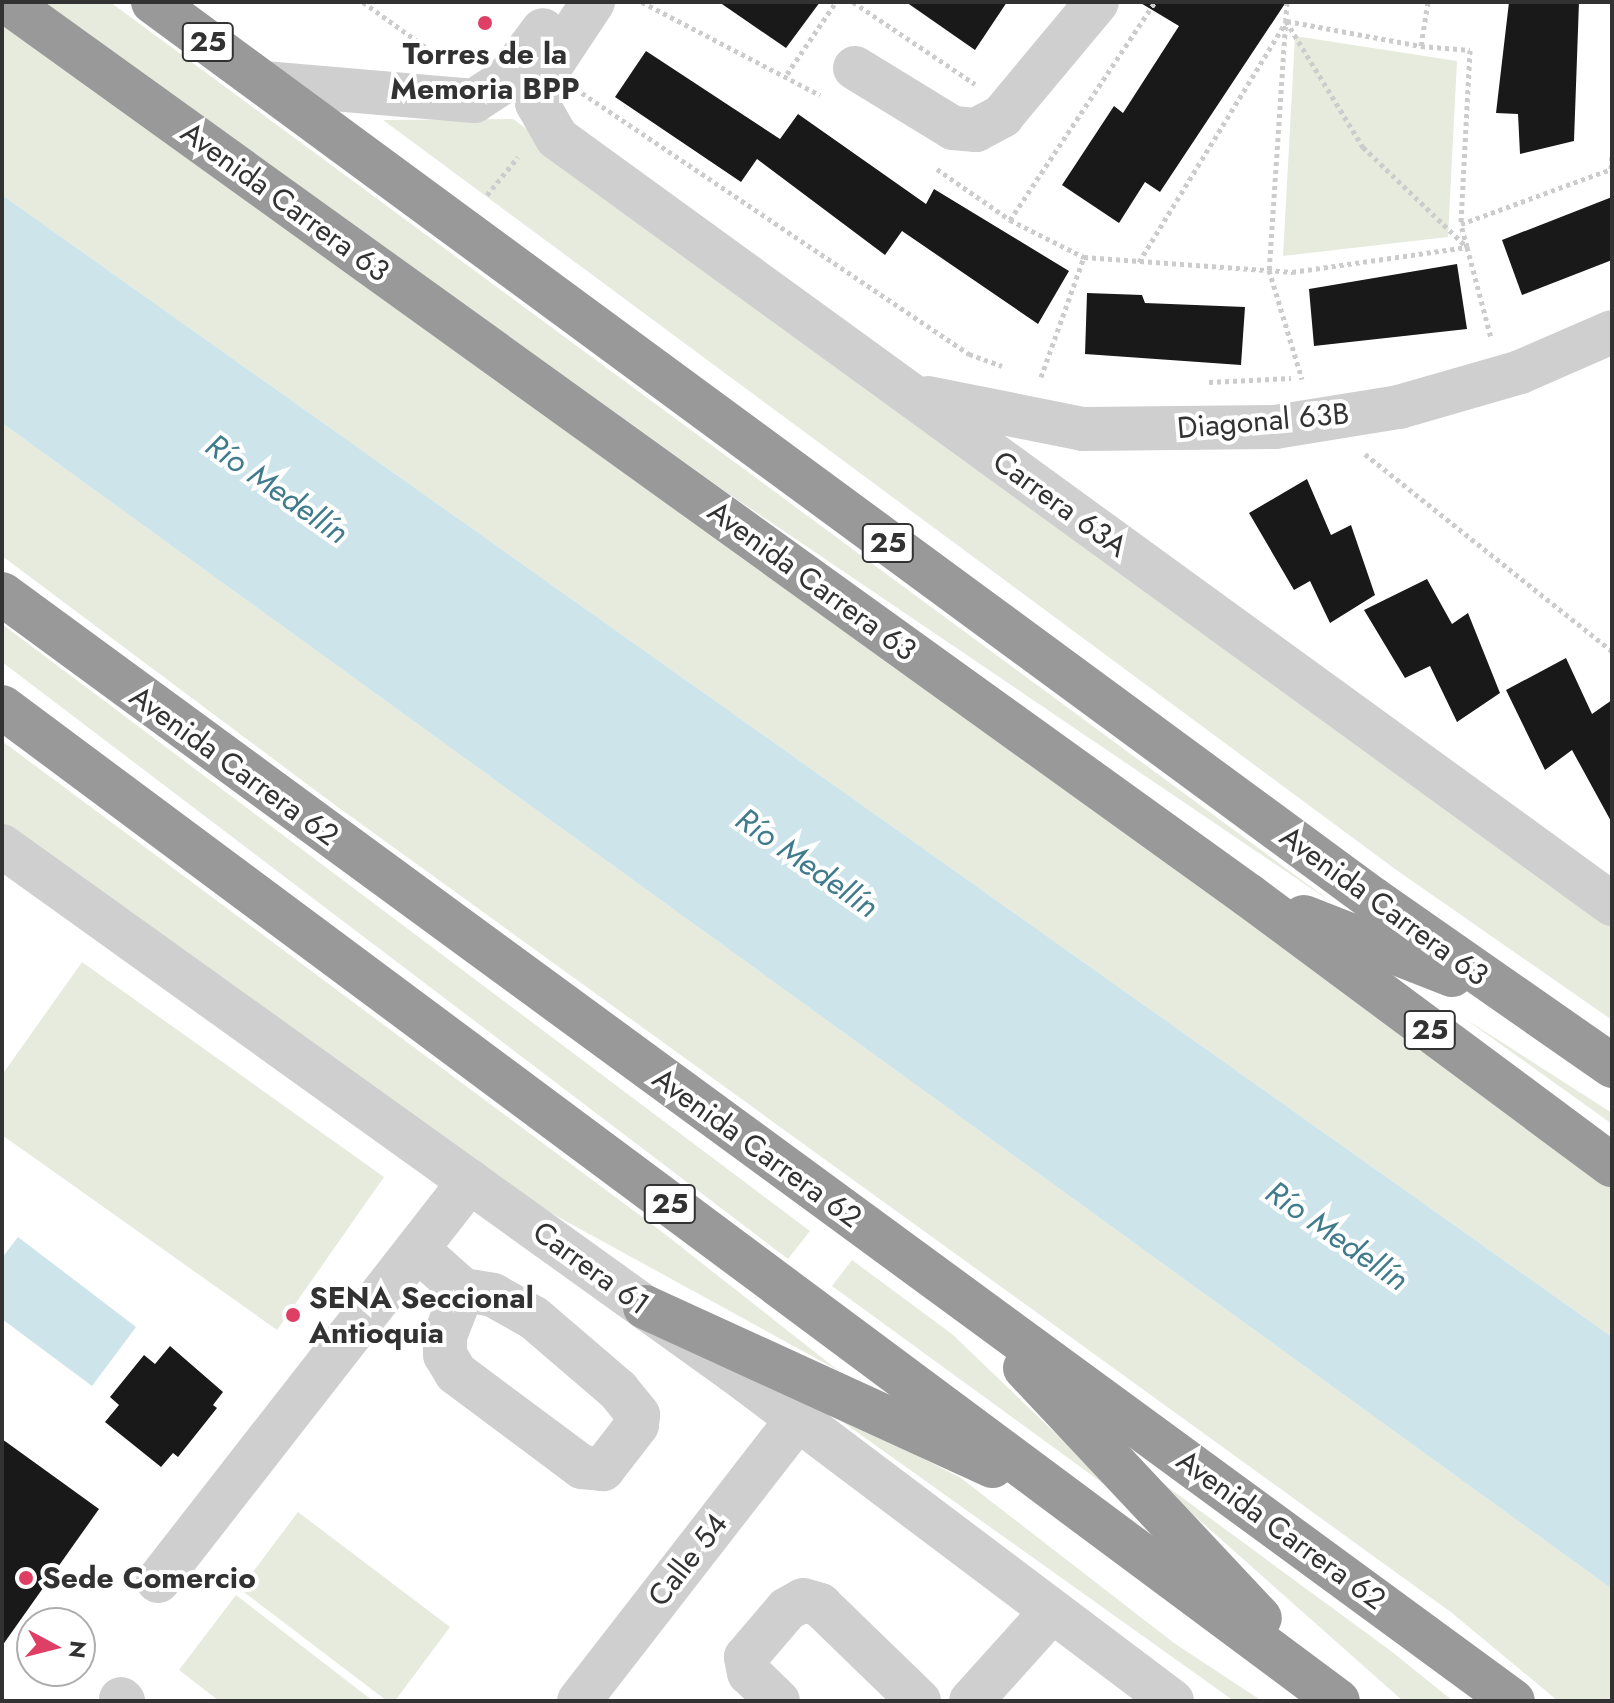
<!DOCTYPE html>
<meta charset="utf-8">
<style>
body{margin:0}
#map{position:relative;width:1614px;height:1703px;overflow:hidden;background:#fff;font-family:Jost,sans-serif}
div>[style]{position:absolute}
.green>*{inset:0;background:#e7ebde}
.water>*{inset:0;background:#cce4ea}
.building>*{inset:0;background:#191919}
.path>*{height:5px;margin-top:-2.5px;transform-origin:0;background:repeating-linear-gradient(90deg,#ccc 0 4px,transparent 0 8px)}
.minor>*{height:44px;margin:-22px;padding:0 22px;transform-origin:22px;border-radius:22px;background:#cfcfcf}
.highway>*{height:44px;margin:-22px;padding:0 22px;transform-origin:22px;border-radius:22px;background:#999}
.dots>*{width:22px;height:22px;translate:-50% -50%;box-sizing:border-box;border:4px solid #fff;border-radius:50%}
span{translate:-50% -50%;white-space:nowrap;text-align:center;line-height:1.15;-webkit-text-stroke:8px #fff;paint-order:stroke}
.shield-label span{padding:2px 6px;background:#fff;border:2px solid;border-radius:6px;-webkit-text-stroke-width:0}
.shield-label{font-size:28px;color:#323232;font-weight:700}
.poi-label{font-size:30px;color:#323232;font-weight:700}
.left{translate:0 -50%;text-align:left}
.street-label{font-size:30px;color:#323232}
.water-label{font-size:32px;color:#407b8c;font-style:italic}
.frame{position:absolute;inset:0;border:4px solid #323232;pointer-events:none}
.north{position:absolute;left:16px;top:1607px;width:80px;height:80px;box-sizing:border-box;background:#fff;border:2px solid #adadad;border-radius:50%;rotate:97deg;font-size:22px;font-weight:700;line-height:32px;text-align:center;color:#323232}
.north::after{content:'';display:block;margin:auto;width:28px;height:36px;background:#df3e65;clip-path:polygon(50% 0,100% 100%,50% 72%,0 100%)}
</style>
<div id="map">
<div class="green">
<i style="clip-path:polygon(42px 2px,110px 2px,1337px 906px,729px 494px)"></i>
<i style="clip-path:polygon(2px 21px,1612px 1185px,1612px 1337px,2px 195px)"></i>
<i style="clip-path:polygon(1295px 36px,1457px 61px,1448px 237px,1283px 256px)"></i>
<i style="clip-path:polygon(513px 119px,1612px 924px,1612px 1020px,1395px 869px,383px 120px)"></i>
<i style="clip-path:polygon(2px 423px,1612px 1589px,1612px 1701px,1558px 1701px,1452px 1613px,335px 805px,2px 556px)"></i>
<i style="clip-path:polygon(2px 624px,810px 1231px,788px 1259px,2px 662px)"></i>
<i style="clip-path:polygon(2px 741px,661px 1231px,839px 1371px,500px 1185px,2px 831px)"></i>
<i style="clip-path:polygon(82px 962px,384px 1177px,277px 1330px,2px 1135px,2px 1075px)"></i>
<i style="clip-path:polygon(1464px 1018px,1612px 1113px,1612px 1124px)"></i>
<i style="clip-path:polygon(852px 1260px,952px 1334px,1123px 1498px,832px 1286px)"></i>
<i style="clip-path:polygon(819px 1405px,961px 1478px,1174px 1643px,1262px 1701px,1234px 1701px)"></i>
<i style="clip-path:polygon(1135px 1463px,1391px 1651px,1453px 1701px,1403px 1701px)"></i>
<i style="clip-path:polygon(298px 1512px,450px 1627px,395px 1701px,387px 1701px,240px 1589px)"></i>
<i style="clip-path:polygon(236px 1595px,373px 1701px,219px 1701px,179px 1670px)"></i>
</div>
<div class="water">
<i style="clip-path:polygon(2px 195px,1612px 1337px,1612px 1589px,2px 423px)"></i>
<i style="clip-path:polygon(18px 1237px,136px 1327px,92px 1386px,2px 1319px,2px 1258px)"></i>
</div>
<div class="building">
<i style="clip-path:polygon(719px 2px,820px 2px,786px 48px)"></i>
<i style="clip-path:polygon(906px 2px,1007px 2px,975px 50px)"></i>
<i style="clip-path:polygon(1139px 2px,1286px 2px,1160px 192px,1145px 182px,1119px 223px,1062px 185px,1114px 106px,1123px 113px,1179px 26px)"></i>
<i style="clip-path:polygon(1509px 2px,1579px 2px,1574px 141px,1520px 154px,1518px 114px,1496px 113px)"></i>
<i style="clip-path:polygon(646px 51px,780px 139px,798px 114px,926px 204px,934px 189px,1069px 271px,1038px 324px,902px 231px,885px 255px,757px 159px,741px 182px,615px 97px)"></i>
<i style="clip-path:polygon(1612px 197px,1612px 260px,1522px 295px,1502px 240px)"></i>
<i style="clip-path:polygon(1457px 264px,1467px 329px,1314px 346px,1309px 289px)"></i>
<i style="clip-path:polygon(1087px 293px,1142px 295px,1145px 303px,1245px 307px,1241px 365px,1085px 354px)"></i>
<i style="clip-path:polygon(1307px 479px,1331px 535px,1351px 525px,1375px 595px,1330px 623px,1310px 581px,1294px 590px,1249px 513px)"></i>
<i style="clip-path:polygon(1427px 579px,1452px 624px,1468px 613px,1500px 693px,1457px 722px,1430px 666px,1405px 678px,1364px 610px)"></i>
<i style="clip-path:polygon(1566px 658px,1592px 714px,1612px 700px,1612px 823px,1572px 750px,1545px 770px,1506px 690px)"></i>
<i style="clip-path:polygon(170px 1346px,223px 1392px,213px 1405px,217px 1408px,178px 1457px,173px 1453px,161px 1467px,105px 1422px,119px 1405px,110px 1397px,144px 1355px,155px 1364px)"></i>
<i style="clip-path:polygon(2px 1439px,99px 1509px,2px 1646px)"></i>
</div>
<div class="path">
<i style="left:363px;top:2px;width:89px;rotate:35.8deg"></i>
<i style="left:642px;top:2px;width:201px;rotate:27.6deg"></i>
<i style="left:853px;top:2px;width:147px;rotate:33.9deg"></i>
<i style="left:1287px;top:2px;width:269px;rotate:93.8deg"></i>
<i style="left:1269px;top:270px;width:114px;rotate:73.2deg"></i>
<i style="left:1428px;top:2px;width:45px;rotate:99deg"></i>
<i style="left:1421px;top:46px;width:49px;rotate:4.7deg"></i>
<i style="left:1470px;top:50px;width:174px;rotate:93deg"></i>
<i style="left:1286px;top:21px;width:148px;rotate:58.6deg"></i>
<i style="left:1363px;top:147px;width:144px;rotate:43.9deg"></i>
<i style="left:1467px;top:247px;width:94px;rotate:75.2deg"></i>
<i style="left:1287px;top:21px;width:136px;rotate:10.6deg"></i>
<i style="left:787px;top:74px;width:87px;rotate:-55.8deg"></i>
<i style="left:582px;top:93px;width:467px;rotate:34deg"></i>
<i style="left:969px;top:354px;width:35px;rotate:20deg"></i>
<i style="left:937px;top:169px;width:89px;rotate:34.9deg"></i>
<i style="left:1010px;top:220px;width:83px;rotate:26.6deg"></i>
<i style="left:1084px;top:257px;width:209px;rotate:4.1deg"></i>
<i style="left:1292px;top:272px;width:177px;rotate:-8.1deg"></i>
<i style="left:1467px;top:247px;width:24px;rotate:-105deg"></i>
<i style="left:1461px;top:224px;width:160px;rotate:-20.1deg"></i>
<i style="left:1611px;top:169px;width:15px;rotate:-86deg"></i>
<i style="left:487px;top:195px;width:49px;rotate:-50.8deg"></i>
<i style="left:1010px;top:220px;width:262px;rotate:-56.4deg"></i>
<i style="left:1139px;top:262px;width:281px;rotate:-58.5deg"></i>
<i style="left:1041px;top:377px;width:127px;rotate:-70.3deg"></i>
<i style="left:1209px;top:382px;width:82px;rotate:-2.8deg"></i>
<i style="left:1365px;top:454px;width:316px;rotate:38.6deg"></i>
</div>
<div class="minor">
<i style="left:593px;top:2px;width:100px;rotate:123.5deg"></i>
<i style="left:538px;top:85px;width:18px;rotate:93deg"></i>
<i style="left:537px;top:103px;width:40px;rotate:60.3deg"></i>
<i style="left:557px;top:138px;width:1304px;rotate:35.98deg"></i>
<i style="left:855px;top:68px;width:115px;rotate:31.5deg"></i>
<i style="left:953px;top:128px;width:23px;rotate:5deg"></i>
<i style="left:976px;top:130px;width:30px;rotate:-28deg"></i>
<i style="left:1002px;top:116px;width:148px;rotate:-50.2deg"></i>
<i style="left:264px;top:83px;width:211px;rotate:4.9deg"></i>
<i style="left:474px;top:101px;width:38px;rotate:-33deg"></i>
<i style="left:506px;top:80px;width:62px;rotate:-53.5deg"></i>
<i style="left:928px;top:398px;width:158px;rotate:11.3deg"></i>
<i style="left:1083px;top:429px;width:192px;rotate:-0.6deg"></i>
<i style="left:1275px;top:427px;width:126px;rotate:-9.2deg"></i>
<i style="left:1399px;top:407px;width:126px;rotate:-16.1deg"></i>
<i style="left:1520px;top:372px;width:100px;rotate:-23.5deg"></i>
<i style="left:2px;top:846px;width:902px;rotate:35.66deg"></i>
<i style="left:735px;top:1372px;width:547px;rotate:36.97deg"></i>
<i style="left:419px;top:1251px;width:59px;rotate:41.6deg"></i>
<i style="left:463px;top:1290px;width:30px;rotate:9deg"></i>
<i style="left:493px;top:1295px;width:47px;rotate:29.3deg"></i>
<i style="left:534px;top:1318px;width:111px;rotate:40.6deg"></i>
<i style="left:618px;top:1390px;width:32px;rotate:51deg"></i>
<i style="left:638px;top:1415px;width:10px;rotate:96deg"></i>
<i style="left:637px;top:1425px;width:56px;rotate:127.7deg"></i>
<i style="left:603px;top:1469px;width:21px;rotate:-175deg"></i>
<i style="left:582px;top:1467px;width:157px;rotate:-143.3deg"></i>
<i style="left:456px;top:1373px;width:21px;rotate:-121deg"></i>
<i style="left:445px;top:1355px;width:19px;rotate:-90deg"></i>
<i style="left:445px;top:1336px;width:49px;rotate:-68.6deg"></i>
<i style="left:158px;top:1581px;width:507px;rotate:-52.05deg"></i>
<i style="left:121px;top:1699px;width:3px;rotate:45deg"></i>
<i style="left:579px;top:1701px;width:357px;rotate:-52.2deg"></i>
<i style="left:778px;top:1701px;width:40px;rotate:-136deg"></i>
<i style="left:749px;top:1673px;width:16px;rotate:-101deg"></i>
<i style="left:746px;top:1657px;width:63px;rotate:-49.5deg"></i>
<i style="left:787px;top:1609px;width:18px;rotate:-29deg"></i>
<i style="left:803px;top:1600px;width:18px;rotate:16deg"></i>
<i style="left:820px;top:1605px;width:138px;rotate:44.1deg"></i>
<i style="left:971px;top:1701px;width:121px;rotate:-48deg"></i>
</div>
<div class="highway">
<i style="left:7px;top:2px;width:1529px;rotate:35.74deg"></i>
<i style="left:1248px;top:895px;width:453px;rotate:36.6deg"></i>
<i style="left:153px;top:2px;width:1514px;rotate:36.33deg"></i>
<i style="left:1373px;top:899px;width:292px;rotate:34.9deg"></i>
<i style="left:2px;top:594px;width:1873px;rotate:36.23deg"></i>
<i style="left:2px;top:707px;width:1665px;rotate:36.65deg"></i>
<i style="left:1304px;top:917px;width:159px;rotate:21.4deg"></i>
<i style="left:645px;top:1307px;width:382px;rotate:24.6deg"></i>
<i style="left:1025px;top:1368px;width:343px;rotate:46.8deg"></i>
</div>
<div class="dots">
<i style="left:485px;top:23px;background:#df3e65"></i>
<i style="left:293px;top:1315px;background:#df3e65"></i>
<i style="left:26px;top:1578px;background:#df3e65"></i>
</div>
<div class="shield-label">
<span style="left:208px;top:42px">25</span>
<span style="left:888px;top:543px">25</span>
<span style="left:1430px;top:1030px">25</span>
<span style="left:670px;top:1204px">25</span>
</div>
<div class="poi-label">
<span style="left:485px;top:71px">Torres de la<br>Memoria BPP</span>
<span class="left" style="left:309px;top:1315px">SENA Seccional<br>Antioquia</span>
<span class="left" style="left:42px;top:1578px">Sede Comercio</span>
</div>
<div class="street-label">
<span style="left:285px;top:202px;rotate:36deg">Avenida Carrera 63</span>
<span style="left:1263px;top:421px;rotate:-5deg">Diagonal 63B</span>
<span style="left:1060px;top:504px;rotate:36deg">Carrera 63A</span>
<span style="left:812px;top:581px;rotate:36deg">Avenida Carrera 63</span>
<span style="left:234px;top:766px;rotate:36deg">Avenida Carrera 62</span>
<span style="left:1384px;top:906px;rotate:36deg">Avenida Carrera 63</span>
<span style="left:757px;top:1148px;rotate:36deg">Avenida Carrera 62</span>
<span style="left:591px;top:1268px;rotate:36deg">Carrera 61</span>
<span style="left:1281px;top:1530px;rotate:36deg">Avenida Carrera 62</span>
<span style="left:688px;top:1560px;rotate:-52deg">Calle 54</span>
</div>
<div class="water-label">
<span style="left:277px;top:489px;rotate:35deg">Río Medellín</span>
<span style="left:807px;top:863px;rotate:35deg">Río Medellín</span>
<span style="left:1337px;top:1236px;rotate:35deg">Río Medellín</span>
</div>
<div class="frame"></div>
<div class="north">N</div>
</div>
